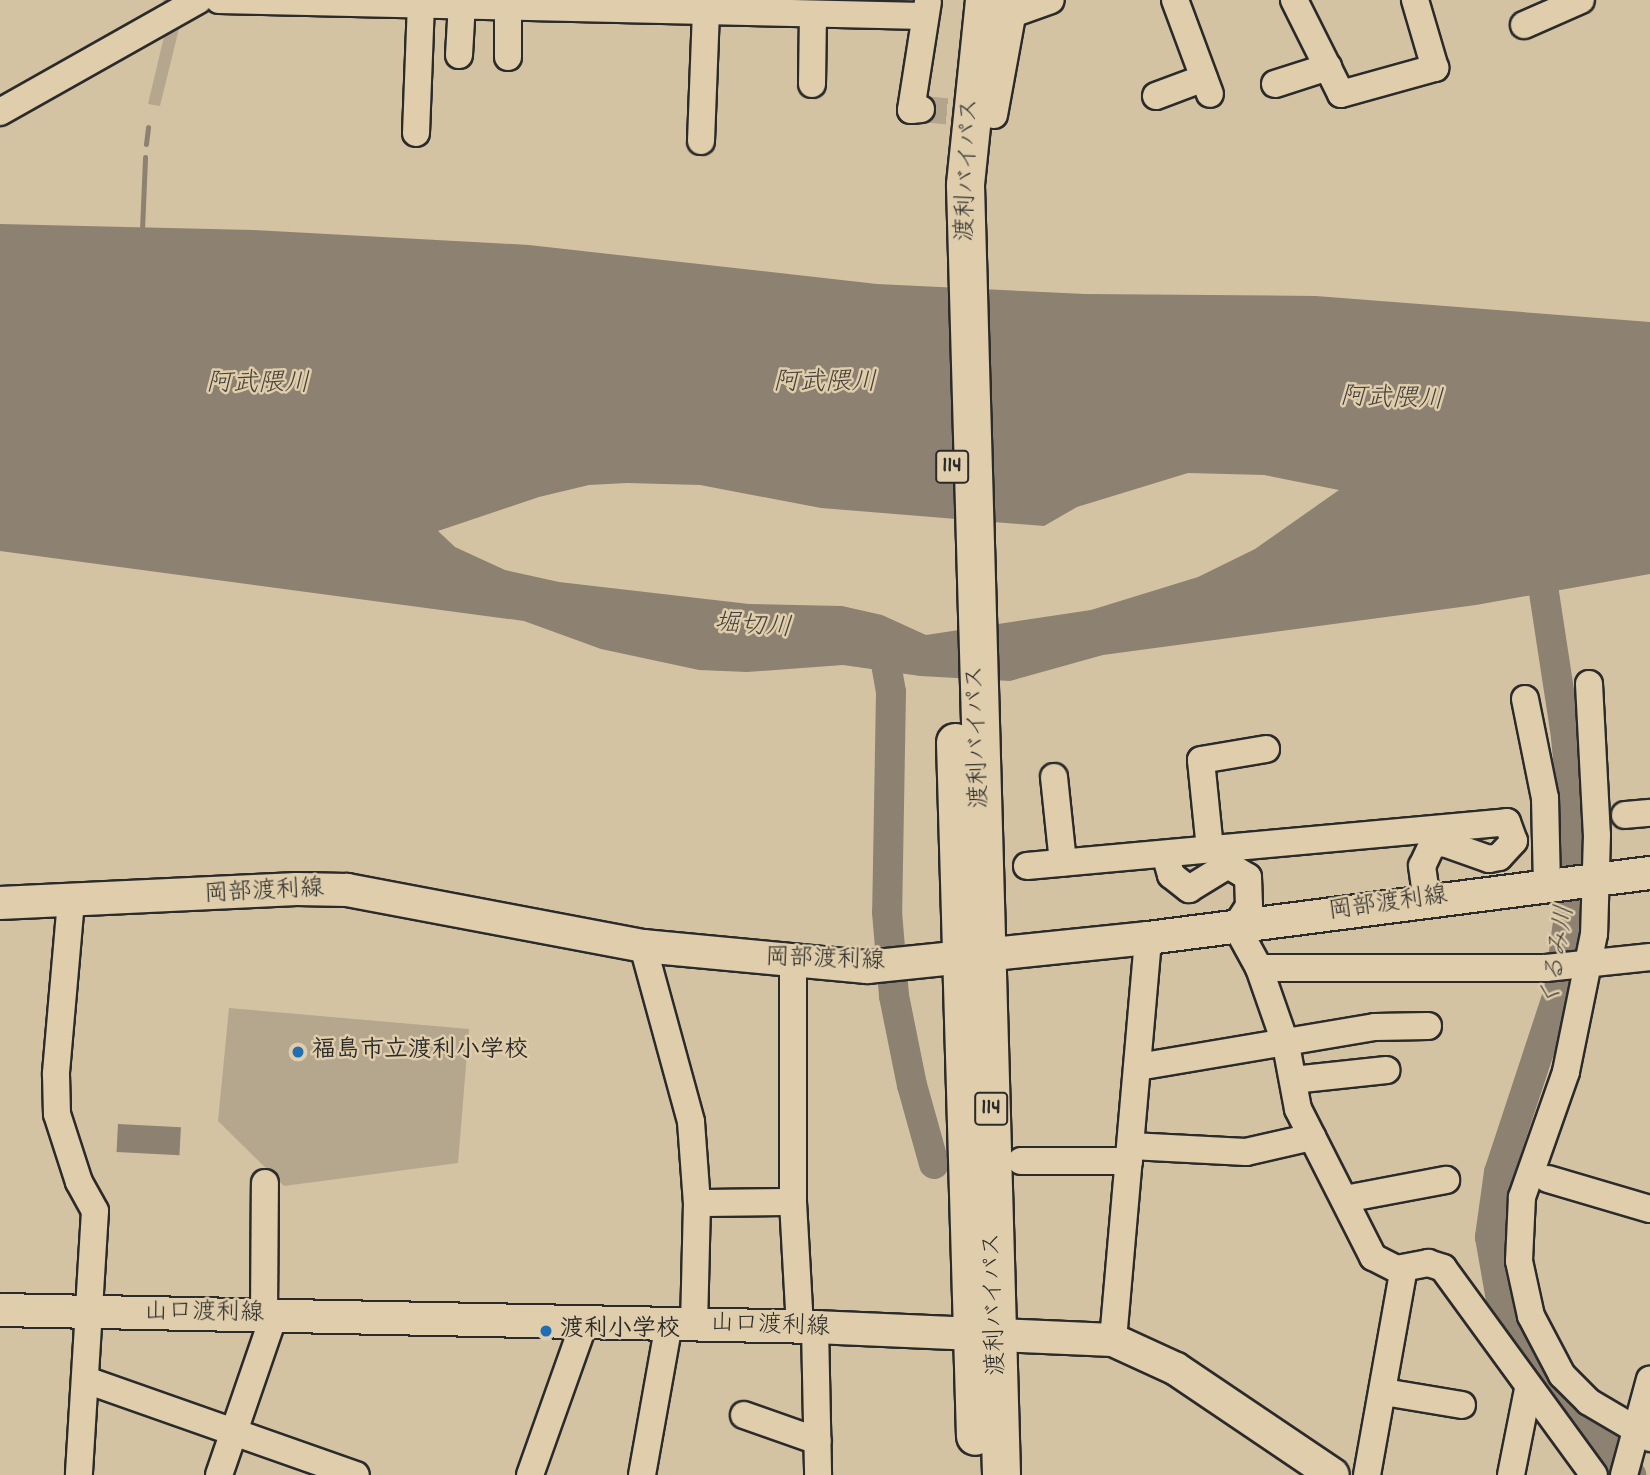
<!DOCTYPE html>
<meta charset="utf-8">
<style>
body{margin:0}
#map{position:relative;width:1650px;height:1475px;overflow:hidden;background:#d4c3a3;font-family:Dekko,"Klee One",sans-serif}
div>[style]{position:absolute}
.green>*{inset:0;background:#b5a78d}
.water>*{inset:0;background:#8d8271;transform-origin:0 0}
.stream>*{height:5px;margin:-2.5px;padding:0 2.5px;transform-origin:2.5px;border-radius:2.5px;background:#8d8271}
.river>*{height:30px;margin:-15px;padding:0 15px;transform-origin:15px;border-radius:15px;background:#8d8271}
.minor-tunnel>*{height:26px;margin-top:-13px;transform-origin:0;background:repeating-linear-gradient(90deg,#b2a58b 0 26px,transparent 0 39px)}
.roads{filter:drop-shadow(2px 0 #2b2b2b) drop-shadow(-2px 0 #2b2b2b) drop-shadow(0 2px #2b2b2b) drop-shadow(0 -2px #2b2b2b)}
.minor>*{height:26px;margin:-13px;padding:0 13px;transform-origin:13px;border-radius:13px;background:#dfcdab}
.major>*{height:32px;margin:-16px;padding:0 16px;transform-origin:16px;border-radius:16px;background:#dfcdab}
.highway>*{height:37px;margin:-18.5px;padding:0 18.5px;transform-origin:18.5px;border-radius:18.5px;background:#dfcdab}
.dots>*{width:19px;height:19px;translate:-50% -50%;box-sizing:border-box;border:4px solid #dfcdab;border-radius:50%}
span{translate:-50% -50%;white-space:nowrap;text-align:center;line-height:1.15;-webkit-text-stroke:5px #dfcdab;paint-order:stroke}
.shield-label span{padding:2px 5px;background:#dfcdab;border:2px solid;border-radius:5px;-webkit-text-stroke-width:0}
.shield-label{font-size:23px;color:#2b2b2b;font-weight:700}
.street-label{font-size:24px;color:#2b2b2b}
.poi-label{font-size:24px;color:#2b2b2b;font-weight:700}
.left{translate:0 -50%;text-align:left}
.water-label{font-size:26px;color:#44413c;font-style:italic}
</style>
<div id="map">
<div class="green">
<i style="clip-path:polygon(163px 0,186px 0,160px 106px,148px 104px,167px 24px)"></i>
<i style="clip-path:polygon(229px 1008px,469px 1029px,458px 1163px,284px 1186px,218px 1121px)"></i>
</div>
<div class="water">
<i style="clip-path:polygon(evenodd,0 224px,253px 230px,529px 245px,877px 284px,1085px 294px,1316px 296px,1650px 322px,1650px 574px,1476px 605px,1103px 655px,1010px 681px,920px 676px,843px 665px,747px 672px,699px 670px,601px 649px,524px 621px,0 551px,0 224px,1188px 473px,1264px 475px,1339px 490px,1255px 549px,1198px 577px,1091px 610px,926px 635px,882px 615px,842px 606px,749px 604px,559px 582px,505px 570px,455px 547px,438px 531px,539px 497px,589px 485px,627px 483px,700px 485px,821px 508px,1044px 526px,1077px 507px,1188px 473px)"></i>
<i style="left:118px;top:1124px;width:63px;height:28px;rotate:3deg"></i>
</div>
<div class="stream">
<i style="left:146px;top:144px;width:17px;rotate:-83deg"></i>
<i style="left:142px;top:230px;width:73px;rotate:-87.6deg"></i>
</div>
<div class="river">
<i style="left:1531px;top:557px;width:31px;rotate:68deg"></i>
<i style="left:1543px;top:586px;width:153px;rotate:81.3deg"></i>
<i style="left:1566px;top:737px;width:99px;rotate:84.8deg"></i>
<i style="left:1575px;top:836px;width:71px;rotate:94deg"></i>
<i style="left:1570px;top:907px;width:85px;rotate:97.5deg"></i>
<i style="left:1559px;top:991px;width:191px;rotate:108.3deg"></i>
<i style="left:1499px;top:1172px;width:66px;rotate:97.9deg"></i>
<i style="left:1490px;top:1237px;width:70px;rotate:80.1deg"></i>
<i style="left:1502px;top:1306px;width:54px;rotate:62.5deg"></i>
<i style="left:1527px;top:1354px;width:160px;rotate:49.3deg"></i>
<i style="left:865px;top:644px;width:21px;rotate:23deg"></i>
<i style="left:884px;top:652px;width:41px;rotate:80.1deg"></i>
<i style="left:891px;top:692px;width:220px;rotate:91deg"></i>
<i style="left:887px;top:912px;width:84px;rotate:85.2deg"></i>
<i style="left:894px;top:996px;width:91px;rotate:78.6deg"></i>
<i style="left:912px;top:1085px;width:82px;rotate:74.4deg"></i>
</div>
<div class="minor-tunnel">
<i style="left:921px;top:109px;width:68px;rotate:5deg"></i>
</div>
<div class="roads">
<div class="minor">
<i style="left:219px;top:0;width:705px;rotate:1.3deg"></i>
<i style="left:1175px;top:0;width:100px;rotate:69.6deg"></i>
<i style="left:1294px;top:0;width:105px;rotate:63.4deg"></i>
<i style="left:1341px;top:94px;width:98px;rotate:-15.5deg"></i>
<i style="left:1435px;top:68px;width:71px;rotate:-106.4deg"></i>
<i style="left:1012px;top:14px;width:41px;rotate:-19.7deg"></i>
<i style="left:1524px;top:25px;width:62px;rotate:-23.7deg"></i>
<i style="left:459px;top:55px;width:52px;rotate:-86.7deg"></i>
<i style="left:508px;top:57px;width:53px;rotate:-90deg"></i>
<i style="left:812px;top:84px;width:70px;rotate:-89.2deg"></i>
<i style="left:1275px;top:84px;width:56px;rotate:-17.8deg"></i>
<i style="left:1156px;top:96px;width:51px;rotate:-20.6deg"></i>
<i style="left:921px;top:109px;width:10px;rotate:174deg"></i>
<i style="left:911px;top:110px;width:109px;rotate:-81.1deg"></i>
<i style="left:0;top:112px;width:228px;rotate:-29.4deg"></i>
<i style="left:994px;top:115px;width:117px;rotate:-79.7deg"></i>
<i style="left:416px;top:133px;width:133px;rotate:-87.8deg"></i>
<i style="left:701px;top:141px;width:130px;rotate:-87.8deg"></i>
<i style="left:1589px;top:684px;width:151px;rotate:87deg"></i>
<i style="left:1597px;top:835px;width:99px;rotate:91.7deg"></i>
<i style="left:1594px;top:934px;width:141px;rotate:101.5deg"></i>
<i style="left:1566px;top:1072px;width:133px;rotate:109.4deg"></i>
<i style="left:1522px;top:1197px;width:64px;rotate:92.7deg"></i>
<i style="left:1519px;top:1261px;width:56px;rotate:77.7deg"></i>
<i style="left:1531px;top:1316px;width:67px;rotate:62.3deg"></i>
<i style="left:1562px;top:1375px;width:38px;rotate:45deg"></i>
<i style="left:1589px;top:1402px;width:71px;rotate:30.5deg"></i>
<i style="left:1525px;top:699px;width:101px;rotate:78.6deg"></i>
<i style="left:1545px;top:798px;width:87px;rotate:88.7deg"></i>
<i style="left:1054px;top:777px;width:86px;rotate:84deg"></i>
<i style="left:1625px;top:815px;width:25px;rotate:-5deg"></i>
<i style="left:1210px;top:849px;width:89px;rotate:-95.8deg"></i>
<i style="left:1201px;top:760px;width:66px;rotate:-9.6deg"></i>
<i style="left:1165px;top:854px;width:22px;rotate:74deg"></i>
<i style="left:1171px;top:875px;width:23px;rotate:38deg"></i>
<i style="left:1189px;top:889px;width:46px;rotate:-31.6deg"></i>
<i style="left:1228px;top:865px;width:23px;rotate:31deg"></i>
<i style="left:1248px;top:877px;width:29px;rotate:88deg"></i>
<i style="left:1249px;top:906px;width:24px;rotate:123deg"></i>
<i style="left:1236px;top:926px;width:48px;rotate:61.3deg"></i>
<i style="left:1259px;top:968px;width:82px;rotate:70.7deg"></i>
<i style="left:1286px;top:1045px;width:65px;rotate:79.4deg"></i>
<i style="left:1298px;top:1109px;width:166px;rotate:63.1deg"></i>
<i style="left:1373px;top:1257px;width:27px;rotate:27deg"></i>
<i style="left:1397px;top:1269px;width:32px;rotate:-11deg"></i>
<i style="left:1428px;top:1263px;width:16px;rotate:18deg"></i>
<i style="left:1443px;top:1268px;width:256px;rotate:53.9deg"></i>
<i style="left:1027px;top:866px;width:482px;rotate:-5.2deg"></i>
<i style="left:1507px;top:822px;width:20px;rotate:70deg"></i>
<i style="left:1514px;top:841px;width:22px;rotate:133deg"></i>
<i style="left:1499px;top:857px;width:10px;rotate:169deg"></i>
<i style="left:1489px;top:859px;width:48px;rotate:-160.4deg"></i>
<i style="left:1444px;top:843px;width:12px;rotate:171deg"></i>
<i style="left:1432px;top:845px;width:23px;rotate:115deg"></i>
<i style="left:1422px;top:866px;width:34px;rotate:82deg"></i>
<i style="left:71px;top:901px;width:174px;rotate:95deg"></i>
<i style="left:56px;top:1074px;width:40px;rotate:88.6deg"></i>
<i style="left:57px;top:1114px;width:71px;rotate:72.1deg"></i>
<i style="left:79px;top:1182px;width:33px;rotate:61deg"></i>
<i style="left:95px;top:1211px;width:264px;rotate:93.5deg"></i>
<i style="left:643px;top:946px;width:182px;rotate:74.7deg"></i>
<i style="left:691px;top:1122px;width:81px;rotate:85.8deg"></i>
<i style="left:697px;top:1203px;width:122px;rotate:91.4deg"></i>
<i style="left:793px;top:963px;width:239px;rotate:90deg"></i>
<i style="left:793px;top:1202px;width:125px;rotate:86.8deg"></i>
<i style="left:1259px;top:968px;width:287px"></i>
<i style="left:1546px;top:968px;width:105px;rotate:-6deg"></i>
<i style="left:1138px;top:1067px;width:240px;rotate:-9.6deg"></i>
<i style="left:1375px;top:1027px;width:53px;rotate:-1.1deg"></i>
<i style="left:1293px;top:1080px;width:94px;rotate:-6.1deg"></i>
<i style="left:1131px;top:1146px;width:115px;rotate:3deg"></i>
<i style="left:1246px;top:1152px;width:68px;rotate:-12.8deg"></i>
<i style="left:1021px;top:1161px;width:108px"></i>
<i style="left:1548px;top:1179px;width:106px;rotate:16.4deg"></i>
<i style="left:1345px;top:1199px;width:103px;rotate:-10.7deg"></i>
<i style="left:697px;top:1203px;width:96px;rotate:-0.6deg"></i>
<i style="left:264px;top:1315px;width:132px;rotate:-89.6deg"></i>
<i style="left:815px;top:1327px;width:148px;rotate:88.8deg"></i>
<i style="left:1113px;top:1340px;width:404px;rotate:-85deg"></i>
<i style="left:86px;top:1380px;width:286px;rotate:19.4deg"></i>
<i style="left:1384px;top:1392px;width:79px;rotate:9.5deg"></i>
<i style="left:744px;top:1415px;width:78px;rotate:19.4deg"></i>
<i style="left:219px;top:1475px;width:169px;rotate:-71deg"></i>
<i style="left:530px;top:1475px;width:161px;rotate:-70.4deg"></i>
<i style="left:642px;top:1475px;width:153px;rotate:-79.9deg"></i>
<i style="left:1367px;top:1475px;width:210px;rotate:-79.9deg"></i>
<i style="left:1511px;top:1475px;width:88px;rotate:-78.8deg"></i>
<i style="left:1624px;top:1475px;width:99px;rotate:-74.8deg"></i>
</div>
<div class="major">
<i style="left:0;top:903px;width:297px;rotate:-2.7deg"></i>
<i style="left:297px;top:889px;width:50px;rotate:1.1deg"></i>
<i style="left:347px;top:890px;width:301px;rotate:10.7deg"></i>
<i style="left:643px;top:946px;width:225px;rotate:5.4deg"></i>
<i style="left:867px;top:967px;width:282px;rotate:-5.9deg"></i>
<i style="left:1148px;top:938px;width:506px;rotate:-7.38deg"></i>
<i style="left:0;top:1310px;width:815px;rotate:1.19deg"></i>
<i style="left:815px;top:1327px;width:298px;rotate:2.5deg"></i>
<i style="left:1113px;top:1340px;width:69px;rotate:24.7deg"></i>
<i style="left:1176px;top:1369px;width:189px;rotate:34deg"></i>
</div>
<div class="highway">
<i style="left:984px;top:0;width:186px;rotate:95.9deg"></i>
<i style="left:965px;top:185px;width:1291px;rotate:88.4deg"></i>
<i style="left:955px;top:742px;width:694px;rotate:88.35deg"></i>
</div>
</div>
<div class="dots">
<i style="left:298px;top:1052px;background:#1f6fb2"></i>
<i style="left:546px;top:1331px;background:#1f6fb2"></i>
</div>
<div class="shield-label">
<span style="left:952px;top:467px">114</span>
<span style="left:991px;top:1109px">114</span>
</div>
<div class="street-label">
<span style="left:969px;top:170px;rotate:-88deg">渡利バイパス</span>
<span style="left:979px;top:737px;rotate:-92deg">渡利バイパス</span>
<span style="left:264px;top:893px;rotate:-3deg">岡部渡利線</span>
<span style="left:1388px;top:905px;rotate:-8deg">岡部渡利線</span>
<span style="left:825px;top:961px;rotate:2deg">岡部渡利線</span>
<span style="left:996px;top:1304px;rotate:-92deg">渡利バイパス</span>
<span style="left:204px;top:1314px;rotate:1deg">山口渡利線</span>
<span style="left:770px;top:1327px;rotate:2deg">山口渡利線</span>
</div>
<div class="poi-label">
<span class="left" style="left:312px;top:1052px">福島市立渡利小学校</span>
<span class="left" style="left:560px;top:1331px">渡利小学校</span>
</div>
<div class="water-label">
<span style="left:825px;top:384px">阿武隈川</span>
<span style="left:258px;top:385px">阿武隈川</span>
<span style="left:1392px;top:400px;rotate:2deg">阿武隈川</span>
<span style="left:753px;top:627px;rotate:4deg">堀切川</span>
<span style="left:1559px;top:957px;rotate:-81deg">くるみ川</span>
</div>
</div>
